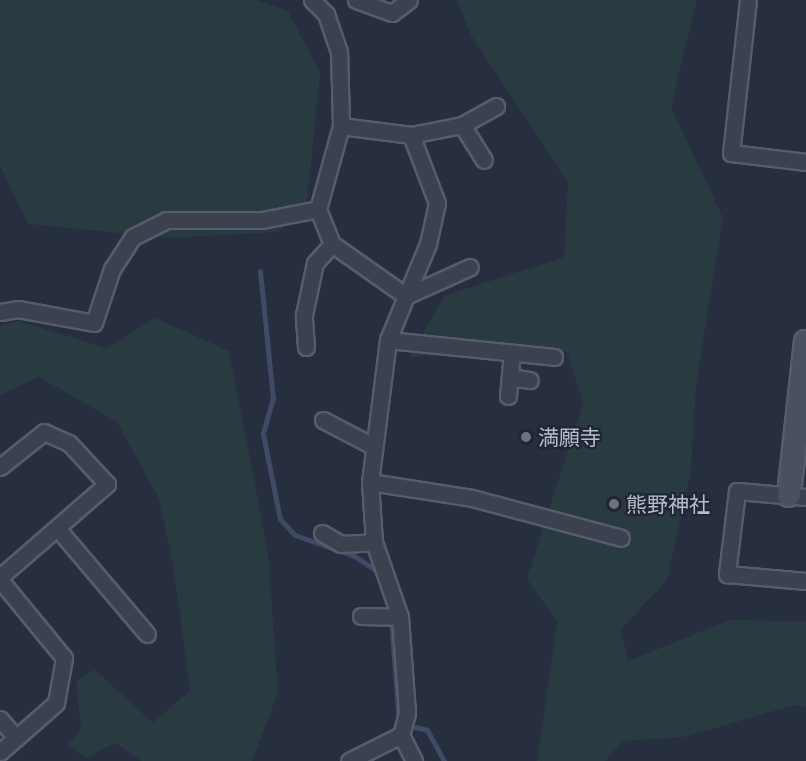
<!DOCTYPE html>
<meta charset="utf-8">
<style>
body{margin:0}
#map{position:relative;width:806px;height:761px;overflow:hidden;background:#272e3f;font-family:Barlow,"Noto Sans JP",sans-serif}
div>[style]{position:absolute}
.green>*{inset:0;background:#293a40}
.stream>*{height:5px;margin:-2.5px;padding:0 2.5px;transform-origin:2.5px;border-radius:2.5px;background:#3f4a67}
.roads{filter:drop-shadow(2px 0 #565c6a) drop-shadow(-2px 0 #565c6a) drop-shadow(0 2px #565c6a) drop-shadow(0 -2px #565c6a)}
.street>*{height:15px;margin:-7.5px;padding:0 7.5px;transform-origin:7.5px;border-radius:7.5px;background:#3b414f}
.secondary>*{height:22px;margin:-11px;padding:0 11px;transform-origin:11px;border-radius:11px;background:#4a4f62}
.dots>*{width:16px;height:16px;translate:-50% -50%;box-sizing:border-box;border:3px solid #202634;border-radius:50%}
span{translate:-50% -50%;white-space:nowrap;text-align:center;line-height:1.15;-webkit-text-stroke:4.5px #202634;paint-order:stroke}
.poi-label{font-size:21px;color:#b8bcca}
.left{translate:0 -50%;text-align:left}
</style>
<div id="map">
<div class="green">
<i style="clip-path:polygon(0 0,256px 0,288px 11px,320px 73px,307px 204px,279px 232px,169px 238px,28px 224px,0 166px)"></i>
<i style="clip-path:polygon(457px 0,697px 0,671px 107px,723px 218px,696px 385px,691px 471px,667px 580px,621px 629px,628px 661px,730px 620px,806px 621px,806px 707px,794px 705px,684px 737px,623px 741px,605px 761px,537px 761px,557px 622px,527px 579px,583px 403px,567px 352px,410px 357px,444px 296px,564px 257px,568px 183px,471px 35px)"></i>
<i style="clip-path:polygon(155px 318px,229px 351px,268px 552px,278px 692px,252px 761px,141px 761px,115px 743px,86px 758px,68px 745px,81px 730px,76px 680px,95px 670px,153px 723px,190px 690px,173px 564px,159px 499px,117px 422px,39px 377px,0 395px,0 326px,18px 321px,107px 348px)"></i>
</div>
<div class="stream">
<i style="left:260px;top:271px;width:128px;rotate:84.2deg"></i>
<i style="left:273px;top:398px;width:37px;rotate:106deg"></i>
<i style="left:263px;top:434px;width:87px;rotate:78.7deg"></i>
<i style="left:280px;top:519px;width:22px;rotate:47deg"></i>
<i style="left:295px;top:535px;width:63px;rotate:19.6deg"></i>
<i style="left:354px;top:556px;width:31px;rotate:33deg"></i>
<i style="left:391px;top:619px;width:104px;rotate:85.6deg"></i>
<i style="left:399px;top:723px;width:29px;rotate:14deg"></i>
<i style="left:427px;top:730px;width:35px;rotate:61deg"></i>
</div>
<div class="roads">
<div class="street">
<i style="left:356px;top:0;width:38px;rotate:20deg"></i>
<i style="left:392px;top:13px;width:21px;rotate:-37deg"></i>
<i style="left:748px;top:0;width:154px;rotate:96.3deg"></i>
<i style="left:731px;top:153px;width:76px;rotate:6.8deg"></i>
<i style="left:462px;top:125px;width:41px;rotate:57.8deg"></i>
<i style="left:341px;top:126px;width:71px;rotate:7.3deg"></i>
<i style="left:411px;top:135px;width:52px;rotate:-11.1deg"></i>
<i style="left:462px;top:125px;width:39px;rotate:-29deg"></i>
<i style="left:411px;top:135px;width:73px;rotate:69.1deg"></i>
<i style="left:437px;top:203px;width:42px;rotate:102.4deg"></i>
<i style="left:428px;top:244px;width:56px;rotate:112.9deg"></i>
<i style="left:406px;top:296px;width:70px;rotate:-24.4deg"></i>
<i style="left:332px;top:244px;width:90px;rotate:35.1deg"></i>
<i style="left:406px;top:296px;width:48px;rotate:112.2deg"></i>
<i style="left:388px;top:340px;width:143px;rotate:97.2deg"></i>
<i style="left:370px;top:482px;width:60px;rotate:86.2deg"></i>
<i style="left:374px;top:542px;width:79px;rotate:70.9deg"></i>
<i style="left:400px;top:617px;width:96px;rotate:85.8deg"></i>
<i style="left:407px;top:713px;width:23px;rotate:105deg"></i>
<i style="left:401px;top:735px;width:58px;rotate:153.4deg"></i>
<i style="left:0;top:312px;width:18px;rotate:-9deg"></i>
<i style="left:18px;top:309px;width:77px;rotate:10.4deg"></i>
<i style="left:94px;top:323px;width:57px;rotate:-71.6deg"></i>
<i style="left:112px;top:269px;width:38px;rotate:-57deg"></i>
<i style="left:133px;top:237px;width:37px;rotate:-27deg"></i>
<i style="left:166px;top:220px;width:96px"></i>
<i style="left:262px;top:220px;width:57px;rotate:-11.1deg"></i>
<i style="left:388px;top:340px;width:167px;rotate:5.8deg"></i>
<i style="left:306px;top:347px;width:32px;rotate:-94deg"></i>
<i style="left:304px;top:315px;width:53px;rotate:-78.1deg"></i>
<i style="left:315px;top:263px;width:25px;rotate:-48deg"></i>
<i style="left:332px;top:244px;width:38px;rotate:-112deg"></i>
<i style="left:318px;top:209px;width:86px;rotate:-74.5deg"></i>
<i style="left:341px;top:126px;width:74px;rotate:-91.5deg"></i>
<i style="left:339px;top:52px;width:40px;rotate:-108.9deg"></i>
<i style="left:326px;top:14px;width:20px;rotate:-135deg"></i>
<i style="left:510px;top:377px;width:20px;rotate:9deg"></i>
<i style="left:508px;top:396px;width:43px;rotate:-84.7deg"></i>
<i style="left:323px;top:420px;width:56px;rotate:27.5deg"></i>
<i style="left:0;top:467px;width:56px;rotate:-38.5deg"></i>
<i style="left:44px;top:432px;width:27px;rotate:24deg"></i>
<i style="left:69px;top:443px;width:56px;rotate:47.2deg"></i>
<i style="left:107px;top:484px;width:142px;rotate:139deg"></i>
<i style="left:370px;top:482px;width:103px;rotate:8.9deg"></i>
<i style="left:472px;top:498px;width:154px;rotate:15deg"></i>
<i style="left:806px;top:497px;width:69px;rotate:-175deg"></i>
<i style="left:737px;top:491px;width:84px;rotate:96.9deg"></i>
<i style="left:727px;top:574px;width:79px;rotate:5.1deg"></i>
<i style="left:57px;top:528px;width:139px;rotate:49.7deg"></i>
<i style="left:322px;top:533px;width:22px;rotate:30deg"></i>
<i style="left:341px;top:544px;width:33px;rotate:-3deg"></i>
<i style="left:0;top:580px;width:101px;rotate:50.6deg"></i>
<i style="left:64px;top:658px;width:46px;rotate:100.1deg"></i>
<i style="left:56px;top:703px;width:74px;rotate:138.8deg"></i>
<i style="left:361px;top:616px;width:39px;rotate:1deg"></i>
<i style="left:0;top:719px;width:25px;rotate:50deg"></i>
<i style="left:401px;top:735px;width:29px;rotate:63deg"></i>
</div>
<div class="secondary">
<i style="left:789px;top:495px;width:154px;rotate:-83.7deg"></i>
</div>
</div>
<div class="dots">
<i style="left:526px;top:437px;background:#6b7280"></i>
<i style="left:614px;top:504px;background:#6b7280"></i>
</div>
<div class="poi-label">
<span class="left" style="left:538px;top:437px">満願寺</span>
<span class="left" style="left:626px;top:504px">熊野神社</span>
</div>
</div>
